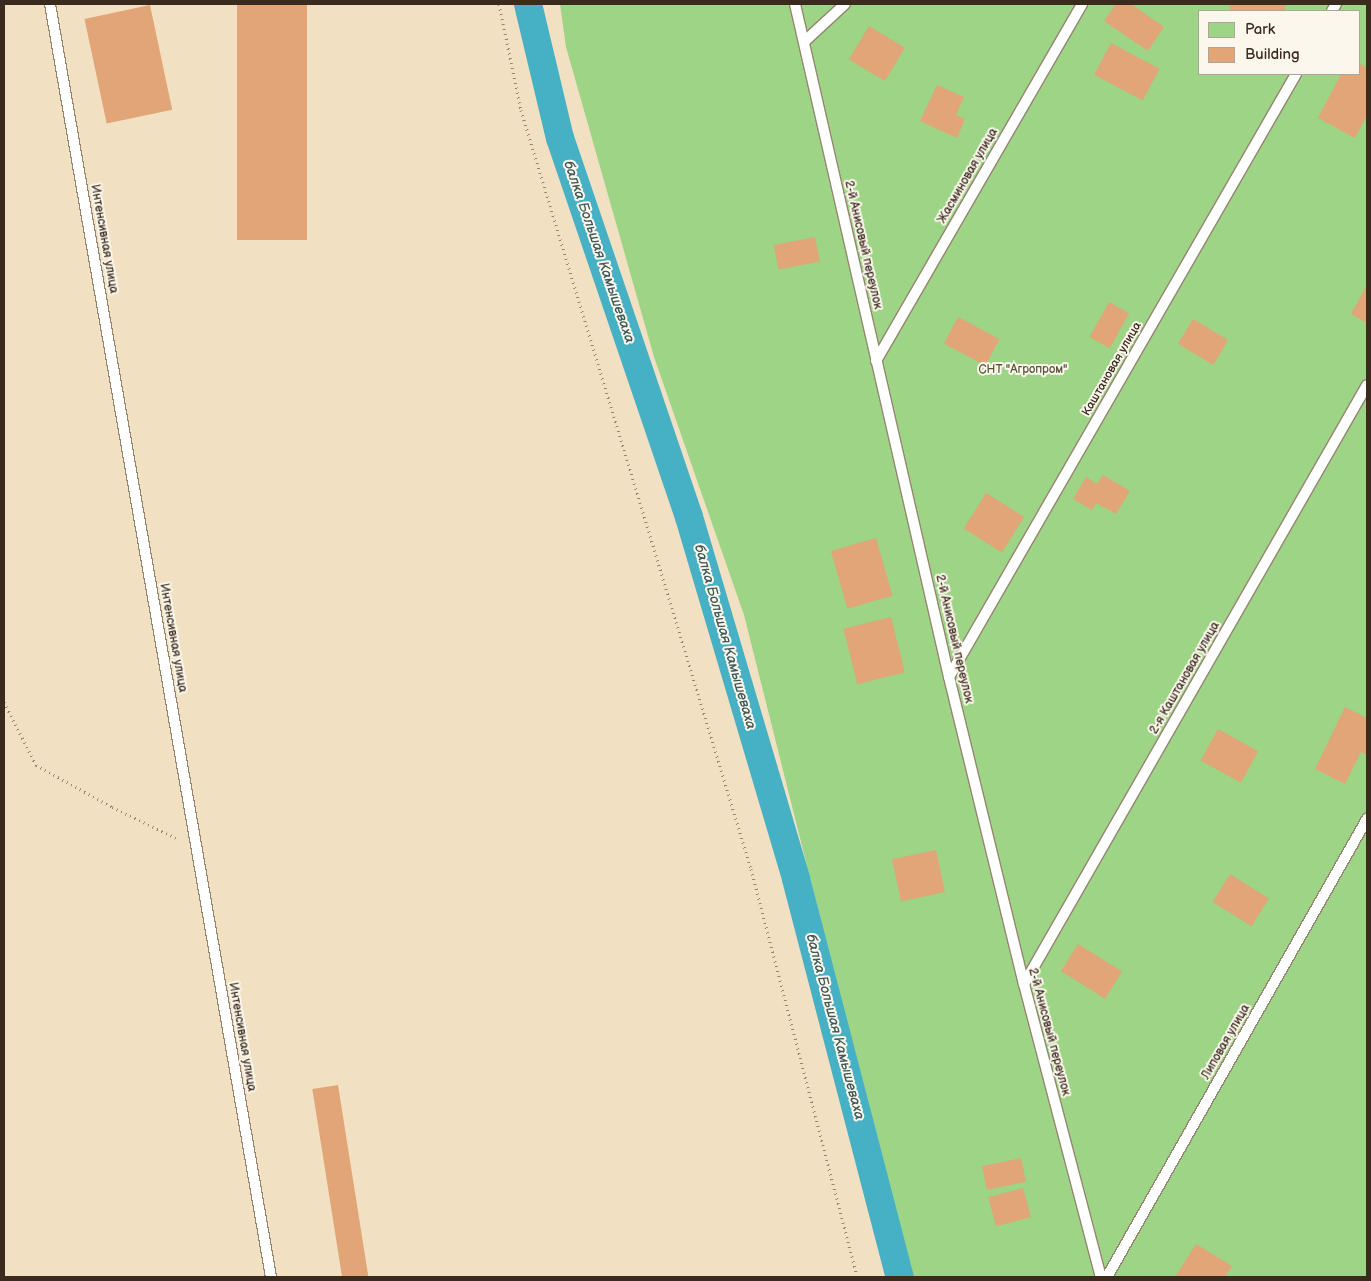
<!DOCTYPE html>
<meta charset="utf-8">
<style>
body{margin:0}
#map{position:relative;width:1371px;height:1281px;overflow:hidden;background:#f2e0c3;font-family:"Balsamiq Sans",sans-serif}
div>[style]{position:absolute}
.green>*{inset:0;background:#9dd486}
.canal>*{height:28px;margin:-14px;padding:0 14px;transform-origin:14px;border-radius:14px;background:#46b1c4}
.building>*{inset:0;background:#e1a577;transform-origin:0 0}
.path>*{height:3px;margin-top:-1.5px;transform-origin:0;background:repeating-linear-gradient(90deg,#968570 0 1px,transparent 0 5px)}
.roads{filter:drop-shadow(1px 0 #968570) drop-shadow(-1px 0 #968570) drop-shadow(0 1px #968570) drop-shadow(0 -1px #968570)}
.service>*{height:10px;margin:-5px;padding:0 5px;transform-origin:5px;border-radius:5px;background:#fff}
span{translate:-50% -50%;white-space:nowrap;text-align:center;line-height:1.15;-webkit-text-stroke:4px #fbf7ec;paint-order:stroke}
.street-label{font-size:12px;color:#3b2a1e}
.park-label{font-size:12px;color:#545438}
.water-label{font-size:14px;color:#3f5958;font-style:italic}
.frame{position:absolute;inset:0;border:5px solid #3b2a1e;pointer-events:none}
.legend{position:absolute;left:1198px;top:10px;width:162px;height:65px;box-sizing:border-box;background:#fbf7ec;border:1px solid #aea59a;margin:0;padding:6px 9px;list-style:none;font-size:15px;color:#3b2a1e}
.legend li{display:flex;align-items:center;gap:10px;height:25px}
.legend b{width:25px;border:1px solid #aea59a}
</style>
<div id="map">
<div class="green">
<i style="clip-path:polygon(evenodd,560px 4px,1367px 4px,1367px 1277px,902px 1277px,857px 1065px,744px 615px,654px 357px,566px 47px,560px 4px,1200px 11px,1360px 11px,1360px 74px,1200px 74px,1200px 11px)"></i>
</div>
<div class="canal">
<i style="left:528px;top:4px;width:138px;rotate:76.6deg"></i>
<i style="left:560px;top:138px;width:400px;rotate:71.2deg"></i>
<i style="left:689px;top:517px;width:377px;rotate:73.5deg"></i>
<i style="left:796px;top:879px;width:411px;rotate:75.4deg"></i>
</div>
<div class="building">
<i style="left:237px;top:4px;width:70px;height:236px"></i>
<i style="clip-path:polygon(1116px 4px,1131px 4px,1164px 27px,1148px 51px,1104px 21px)"></i>
<i style="left:1230px;top:4px;width:55px;height:8px"></i>
<i style="left:150px;top:5px;width:107px;height:67px;rotate:78deg"></i>
<i style="left:869px;top:26px;width:42px;height:39px;rotate:31deg"></i>
<i style="left:1111px;top:43px;width:55px;height:36px;rotate:28deg"></i>
<i style="clip-path:polygon(1360px 64px,1367px 68px,1367px 115px,1355px 138px,1318px 118px,1341px 74px,1360px 74px)"></i>
<i style="clip-path:polygon(937px 85px,964px 97px,956px 115px,965px 119px,957px 138px,920px 121px)"></i>
<i style="left:815px;top:237px;width:25px;height:42px;rotate:79deg"></i>
<i style="clip-path:polygon(1367px 285px,1367px 323px,1351px 314px)"></i>
<i style="left:1109px;top:302px;width:23px;height:40px;rotate:29deg"></i>
<i style="left:958px;top:317px;width:47px;height:30px;rotate:28deg"></i>
<i style="left:1193px;top:319px;width:41px;height:29px;rotate:31deg"></i>
<i style="clip-path:polygon(1103px 475px,1130px 491px,1116px 514px,1096px 503px,1092px 510px,1073px 499px,1086px 477px,1097px 484px)"></i>
<i style="left:986px;top:493px;width:45px;height:42px;rotate:32deg"></i>
<i style="left:876px;top:538px;width:60px;height:47px;rotate:74deg"></i>
<i style="left:891px;top:617px;width:57px;height:49px;rotate:76deg"></i>
<i style="clip-path:polygon(1345px 707px,1367px 718px,1367px 755px,1361px 752px,1345px 784px,1315px 769px)"></i>
<i style="left:1218px;top:729px;width:46px;height:36px;rotate:29deg"></i>
<i style="left:936px;top:850px;width:43px;height:45px;rotate:78deg"></i>
<i style="left:1230px;top:874px;width:46px;height:33px;rotate:32deg"></i>
<i style="left:1078px;top:944px;width:52px;height:32px;rotate:32deg"></i>
<i style="left:338px;top:1085px;width:194px;height:26px;rotate:81deg"></i>
<i style="left:1021px;top:1158px;width:24px;height:40px;rotate:78deg"></i>
<i style="left:1023px;top:1188px;width:30px;height:36px;rotate:75deg"></i>
<i style="clip-path:polygon(1196px 1244px,1232px 1266px,1225px 1277px,1175px 1277px)"></i>
</div>
<div class="path">
<i style="left:499px;top:4px;width:108px;rotate:78.3deg"></i>
<i style="left:521px;top:110px;width:793px;rotate:73.14deg"></i>
<i style="left:751px;top:869px;width:422px;rotate:75.4deg"></i>
<i style="left:4px;top:702px;width:71px;rotate:63.1deg"></i>
<i style="left:36px;top:765px;width:87px;rotate:28.9deg"></i>
<i style="left:112px;top:807px;width:71px;rotate:25.8deg"></i>
</div>
<div class="roads">
<div class="service">
<i style="left:50px;top:4px;width:1292px;rotate:80.15deg"></i>
<i style="left:795px;top:4px;width:690px;rotate:77.11deg"></i>
<i style="left:949px;top:677px;width:316px;rotate:76.3deg"></i>
<i style="left:1024px;top:984px;width:303px;rotate:75.3deg"></i>
<i style="left:1332px;top:11px;width:8px;rotate:-60deg"></i>
<i style="left:805px;top:41px;width:54px;rotate:-42.8deg"></i>
<i style="left:876px;top:361px;width:412px;rotate:-60deg"></i>
<i style="left:949px;top:677px;width:696px;rotate:-60.08deg"></i>
<i style="left:1024px;top:984px;width:690px;rotate:-60.2deg"></i>
<i style="left:1107px;top:1277px;width:527px;rotate:-60.42deg"></i>
</div>
</div>
<div class="street-label">
<span style="left:968px;top:176px;rotate:-60deg">Жасминовая улица</span>
<span style="left:104px;top:239px;rotate:80deg">Интенсивная улица</span>
<span style="left:863px;top:245px;rotate:77deg">2-й Анисовый переулок</span>
<span style="left:1112px;top:369px;rotate:-60deg">Каштановая улица</span>
<span style="left:173px;top:638px;rotate:80deg">Интенсивная улица</span>
<span style="left:954px;top:639px;rotate:77deg">2-й Анисовый переулок</span>
<span style="left:1185px;top:678px;rotate:-60deg">2-я Каштановая улица</span>
<span style="left:1049px;top:1032px;rotate:75deg">2-й Анисовый переулок</span>
<span style="left:242px;top:1037px;rotate:80deg">Интенсивная улица</span>
<span style="left:1226px;top:1042px;rotate:-60deg">Липовая улица</span>
</div>
<div class="park-label">
<span style="left:1023px;top:370px">СНТ "Агропром"</span>
</div>
<div class="water-label">
<span style="left:599px;top:252px;rotate:71deg">балка Большая Камышеваха</span>
<span style="left:725px;top:637px;rotate:74deg">балка Большая Камышеваха</span>
<span style="left:835px;top:1027px;rotate:75deg">балка Большая Камышеваха</span>
</div>
<div class="frame"></div>
<ul class="legend">
<li><b style="height:14px;background:#9dd486"></b>Park</li>
<li><b style="height:14px;background:#e1a577"></b>Building</li>
</ul>
</div>
